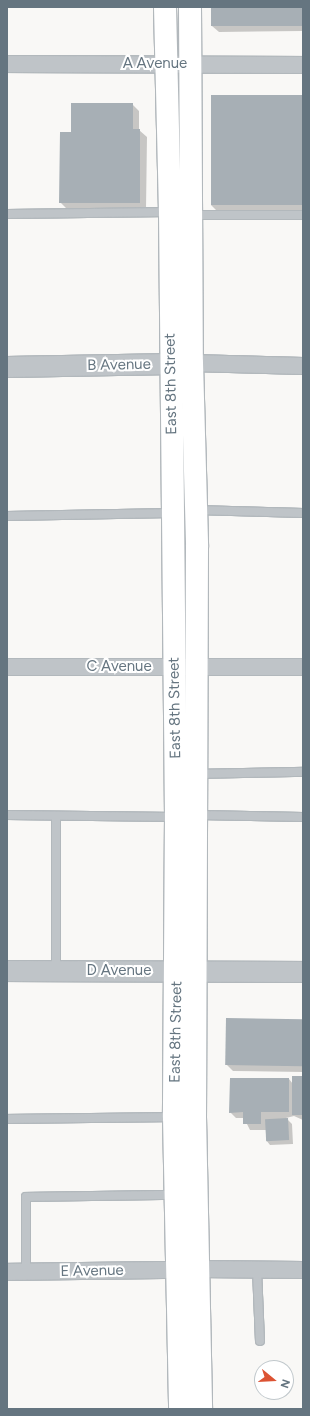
<!DOCTYPE html>
<style>
body{margin:0}
#map{position:relative;width:310px;height:1416px;overflow:hidden;background:#f9f8f6;font-family:Figtree,sans-serif}
div>[style]{position:absolute}
.shadow>*{inset:0;background:#0003}
.building>*{inset:0;background:#a7afb5;transform-origin:0 0}
.roads{filter:drop-shadow(1px 0 #b2b8bc) drop-shadow(-1px 0 #b2b8bc) drop-shadow(0 1px #b2b8bc) drop-shadow(0 -1px #b2b8bc)}
.service>*{height:8px;margin:-4px;padding:0 4px;transform-origin:4px;border-radius:4px;background:#bfc4c8}
.minor>*{height:16px;margin:-8px;padding:0 8px;transform-origin:8px;border-radius:8px;background:#bfc4c8}
.tertiary>*{height:20px;margin:-10px;padding:0 10px;transform-origin:10px;border-radius:10px;background:#bfc4c8}
.secondary>*{height:22px;margin:-11px;padding:0 11px;transform-origin:11px;border-radius:11px;background:#fff}
span{translate:-50% -50%;white-space:nowrap;text-align:center;line-height:1.15;-webkit-text-stroke:4px #fff;paint-order:stroke}
.street-label{font-size:15px;color:#657580}
.frame{position:absolute;inset:0;border:8px solid #657580;pointer-events:none}
.north{position:absolute;left:254px;top:1360px;width:40px;height:40px;box-sizing:border-box;background:#fff;border:1px solid #c1c8cc;border-radius:50%;rotate:108deg;font-size:11px;font-weight:700;line-height:16px;text-align:center;color:#657580}
.north::after{content:'';display:block;margin:auto;width:14px;height:18px;background:#dc5333;clip-path:polygon(50% 0,100% 100%,50% 72%,0 100%)}
</style>
<div id="map">
<div class="shadow">
<i style="clip-path:polygon(212px 7px,303px 7px,303px 31px,219px 32px,212px 26px)"></i>
<i style="clip-path:polygon(303px 97px,303px 210px,217px 211px,211px 205px)"></i>
<i style="clip-path:polygon(132px 104px,139px 111px,139px 130px,147px 137px,146px 210px,67px 209px,60px 202px,72px 133px)"></i>
<i style="clip-path:polygon(303px 1020px,303px 1072px,233px 1071px,226px 1064px)"></i>
<i style="clip-path:polygon(303px 1077px,303px 1120px,294px 1116px,286px 1118px,292px 1124px,293px 1144px,270px 1145px,266px 1140px,266px 1130px,250px 1130px,244px 1118px,236px 1118px,230px 1112px,289px 1079px,293px 1084px)"></i>
</div>
<div class="building">
<i style="left:211px;top:7px;width:92px;height:19px"></i>
<i style="left:211px;top:95px;width:92px;height:110px"></i>
<i style="clip-path:polygon(71px 103px,133px 103px,133px 129px,140px 129px,140px 203px,59px 203px,60px 132px,71px 132px)"></i>
<i style="left:226px;top:1018px;width:77px;height:47px;rotate:1deg"></i>
<i style="left:292px;top:1076px;width:11px;height:39px"></i>
<i style="clip-path:polygon(230px 1078px,289px 1078px,289px 1112px,261px 1112px,261px 1124px,243px 1124px,243px 1112px,229px 1113px)"></i>
<i style="left:288px;top:1118px;width:22px;height:23px;rotate:87deg"></i>
</div>
<div class="roads">
<div class="service">
<i style="left:7px;top:214px;width:163px;rotate:-0.7deg"></i>
<i style="left:192px;top:215px;width:111px"></i>
<i style="left:196px;top:510px;width:107px;rotate:1.6deg"></i>
<i style="left:7px;top:516px;width:165px;rotate:-1deg"></i>
<i style="left:196px;top:774px;width:107px;rotate:-1.1deg"></i>
<i style="left:7px;top:815px;width:169px;rotate:0.7deg"></i>
<i style="left:198px;top:815px;width:105px;rotate:1.1deg"></i>
<i style="left:56px;top:816px;width:155px;rotate:90deg"></i>
<i style="left:7px;top:1119px;width:167px;rotate:-0.7deg"></i>
<i style="left:257px;top:1270px;width:71px;rotate:87.6deg"></i>
<i style="left:26px;top:1271px;width:74px;rotate:-90deg"></i>
<i style="left:26px;top:1197px;width:149px;rotate:-0.8deg"></i>
</div>
<div class="minor">
<i style="left:7px;top:64px;width:296px;rotate:0.2deg"></i>
<i style="left:192px;top:363px;width:111px;rotate:1.5deg"></i>
<i style="left:7px;top:667px;width:296px"></i>
<i style="left:197px;top:1269px;width:106px;rotate:0.5deg"></i>
<i style="left:7px;top:1272px;width:169px;rotate:-0.7deg"></i>
</div>
<div class="tertiary">
<i style="left:7px;top:367px;width:180px;rotate:-1deg"></i>
<i style="left:7px;top:971px;width:296px;rotate:0.2deg"></i>
</div>
<div class="secondary">
<i style="left:165px;top:7px;width:205px;rotate:88.6deg"></i>
<i style="left:170px;top:212px;width:605px;rotate:89.43deg"></i>
<i style="left:176px;top:817px;width:300px;rotate:90.4deg"></i>
<i style="left:174px;top:1117px;width:292px;rotate:88.8deg"></i>
<i style="left:190px;top:7px;width:356px;rotate:89.7deg"></i>
<i style="left:192px;top:363px;width:184px;rotate:88.4deg"></i>
<i style="left:197px;top:547px;width:570px;rotate:90.2deg"></i>
<i style="left:195px;top:1117px;width:292px;rotate:88.8deg"></i>
</div>
</div>
<div class="street-label">
<span style="left:155px;top:64px">A Avenue</span>
<span style="left:119px;top:365px;rotate:-1deg">B Avenue</span>
<span style="left:171px;top:384px;rotate:-91deg">East 8th Street</span>
<span style="left:119px;top:667px">C Avenue</span>
<span style="left:175px;top:708px;rotate:-91deg">East 8th Street</span>
<span style="left:119px;top:971px">D Avenue</span>
<span style="left:176px;top:1032px;rotate:-89deg">East 8th Street</span>
<span style="left:92px;top:1271px;rotate:-1deg">E Avenue</span>
</div>
<div class="frame"></div>
<div class="north">N</div>
</div>
